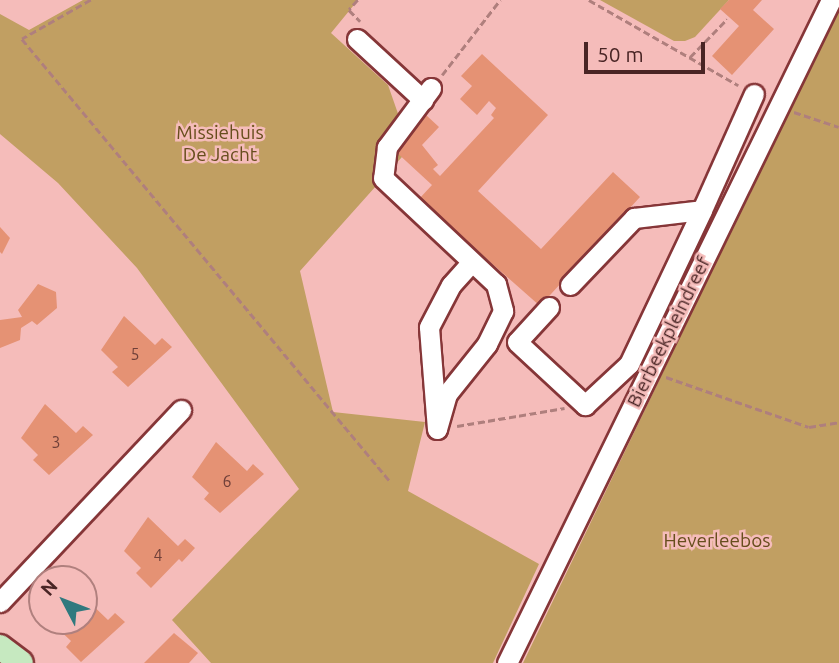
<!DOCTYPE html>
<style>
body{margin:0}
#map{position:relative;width:839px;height:663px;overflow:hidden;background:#f5bcba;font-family:Ubuntu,sans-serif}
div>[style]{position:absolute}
.green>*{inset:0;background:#c19f62}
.building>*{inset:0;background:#e59274}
.path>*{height:2.5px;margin-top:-1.25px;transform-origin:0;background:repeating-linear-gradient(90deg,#af7f7d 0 7px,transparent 0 10.5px)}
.roads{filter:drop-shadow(2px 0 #863638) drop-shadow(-2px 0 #863638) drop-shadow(0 2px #863638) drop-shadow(0 -2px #863638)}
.minor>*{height:19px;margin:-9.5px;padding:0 9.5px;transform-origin:9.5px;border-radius:9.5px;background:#fff}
.major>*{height:24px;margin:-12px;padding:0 12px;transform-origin:12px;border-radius:12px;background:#c6e9c0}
span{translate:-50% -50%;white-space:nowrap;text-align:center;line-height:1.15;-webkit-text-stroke:5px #f5bcba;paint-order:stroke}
.number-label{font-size:16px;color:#704039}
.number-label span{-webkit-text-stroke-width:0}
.park-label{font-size:19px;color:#674e1d}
.street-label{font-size:19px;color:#492525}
.north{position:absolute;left:28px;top:565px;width:70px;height:70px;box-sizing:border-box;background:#f5bcba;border:2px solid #b0807e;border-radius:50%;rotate:312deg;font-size:19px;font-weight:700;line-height:28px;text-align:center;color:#492525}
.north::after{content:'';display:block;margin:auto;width:24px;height:32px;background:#30797e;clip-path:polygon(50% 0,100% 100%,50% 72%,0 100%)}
.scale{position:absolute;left:584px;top:42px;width:121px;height:32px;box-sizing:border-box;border:4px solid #492525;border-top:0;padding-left:9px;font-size:21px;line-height:24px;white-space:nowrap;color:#492525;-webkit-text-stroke:5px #f5bcba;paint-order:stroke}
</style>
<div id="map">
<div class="green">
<i style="clip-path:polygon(83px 0,358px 0,331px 33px,388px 85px,410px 148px,300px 271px,333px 412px,425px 422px,408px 491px,539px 564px,493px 663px,211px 663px,172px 620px,299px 489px,137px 268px,58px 183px,0 134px,0 14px,29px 30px)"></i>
<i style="clip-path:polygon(600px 0,729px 0,695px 37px,685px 41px,674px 41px)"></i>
<i style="clip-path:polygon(839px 7px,839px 663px,523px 663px)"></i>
</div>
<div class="building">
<i style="clip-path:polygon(729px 0,762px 0,753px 10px,774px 29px,732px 75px,712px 56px,739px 26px,720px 9px)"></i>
<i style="clip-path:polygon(482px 54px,548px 115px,478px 191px,541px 249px,613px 172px,640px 197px,540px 306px,419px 199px,432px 185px,394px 150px,426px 115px,439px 127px,422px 145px,438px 165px,433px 169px,440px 176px,494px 118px,491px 115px,496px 108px,489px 101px,477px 115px,460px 99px,472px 86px,461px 76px)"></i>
<i style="clip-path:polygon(0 227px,10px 238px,2px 254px,0 252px)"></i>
<i style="clip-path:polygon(38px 284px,56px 292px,57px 308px,37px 325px,32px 321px,21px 328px,20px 340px,0 348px,0 320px,22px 317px,18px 310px)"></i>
<i style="clip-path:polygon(124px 316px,155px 345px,162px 338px,172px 347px,128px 387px,112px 372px,118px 367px,101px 350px)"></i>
<i style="clip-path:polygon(45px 404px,76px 433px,83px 426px,93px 435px,49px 475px,33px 460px,38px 455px,21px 438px)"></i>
<i style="clip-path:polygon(216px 442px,247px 471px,253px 464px,264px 474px,220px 513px,204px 499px,209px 493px,192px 477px)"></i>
<i style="clip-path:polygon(148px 517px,178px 546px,185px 539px,195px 548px,182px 562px,179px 559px,151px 588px,136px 573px,141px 568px,124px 551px)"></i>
<i style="clip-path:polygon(84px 597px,108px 620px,115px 613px,125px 622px,81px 662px,66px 647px,71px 641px,54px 625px,58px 621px,84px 621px)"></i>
<i style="clip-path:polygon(174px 633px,198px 653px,189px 663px,144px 663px)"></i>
</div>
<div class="path">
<i style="left:91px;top:0;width:79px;rotate:150.5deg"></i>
<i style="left:22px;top:39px;width:574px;rotate:50.23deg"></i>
<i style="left:358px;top:0;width:13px;rotate:132deg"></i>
<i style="left:349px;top:10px;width:16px;rotate:45deg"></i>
<i style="left:589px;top:0;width:172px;rotate:29.7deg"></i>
<i style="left:690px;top:57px;width:53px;rotate:-45.8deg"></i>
<i style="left:442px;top:75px;width:95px;rotate:-52.3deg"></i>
<i style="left:794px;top:112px;width:47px;rotate:18.4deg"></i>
<i style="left:666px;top:377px;width:151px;rotate:19.3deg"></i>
<i style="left:809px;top:427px;width:30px;rotate:-9deg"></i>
<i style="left:457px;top:426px;width:109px;rotate:-9.5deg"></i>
</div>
<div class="roads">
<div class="minor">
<i style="left:357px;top:39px;width:90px;rotate:42.7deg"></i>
<i style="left:431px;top:88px;width:74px;rotate:126.7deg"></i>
<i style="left:387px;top:147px;width:31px;rotate:97deg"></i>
<i style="left:383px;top:178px;width:155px;rotate:43.2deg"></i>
<i style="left:496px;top:284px;width:28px;rotate:75deg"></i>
<i style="left:503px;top:311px;width:37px;rotate:116deg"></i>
<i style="left:487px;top:344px;width:64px;rotate:128.7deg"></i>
<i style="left:447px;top:394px;width:36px;rotate:106deg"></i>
<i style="left:437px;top:429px;width:102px;rotate:-94.5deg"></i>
<i style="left:429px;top:327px;width:47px;rotate:-62.4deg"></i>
<i style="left:451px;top:285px;width:30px;rotate:-48deg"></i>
<i style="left:570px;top:285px;width:93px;rotate:-46.3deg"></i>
<i style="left:634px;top:218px;width:68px;rotate:-6.7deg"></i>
<i style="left:702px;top:210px;width:127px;rotate:-65.9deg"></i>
<i style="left:549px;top:307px;width:47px;rotate:132.4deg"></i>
<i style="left:517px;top:342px;width:93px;rotate:42.8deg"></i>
<i style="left:585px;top:405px;width:60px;rotate:-43deg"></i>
<i style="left:629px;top:364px;width:170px;rotate:-64.6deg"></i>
<i style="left:0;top:602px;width:264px;rotate:-46.7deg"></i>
<i style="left:507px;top:663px;width:738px;rotate:-63.96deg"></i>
</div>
<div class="major">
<i style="left:0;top:647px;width:26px;rotate:37deg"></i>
</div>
</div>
<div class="number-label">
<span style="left:135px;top:354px">5</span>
<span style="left:56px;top:442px">3</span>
<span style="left:227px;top:481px">6</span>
<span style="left:158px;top:555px">4</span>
</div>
<div class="park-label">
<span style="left:220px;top:144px">Missiehuis<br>De Jacht</span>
<span style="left:717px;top:541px">Heverleebos</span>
</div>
<div class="street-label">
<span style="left:669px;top:332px;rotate:-64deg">Bierbeekpleindreef</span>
</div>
<div class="north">N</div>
<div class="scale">50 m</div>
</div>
